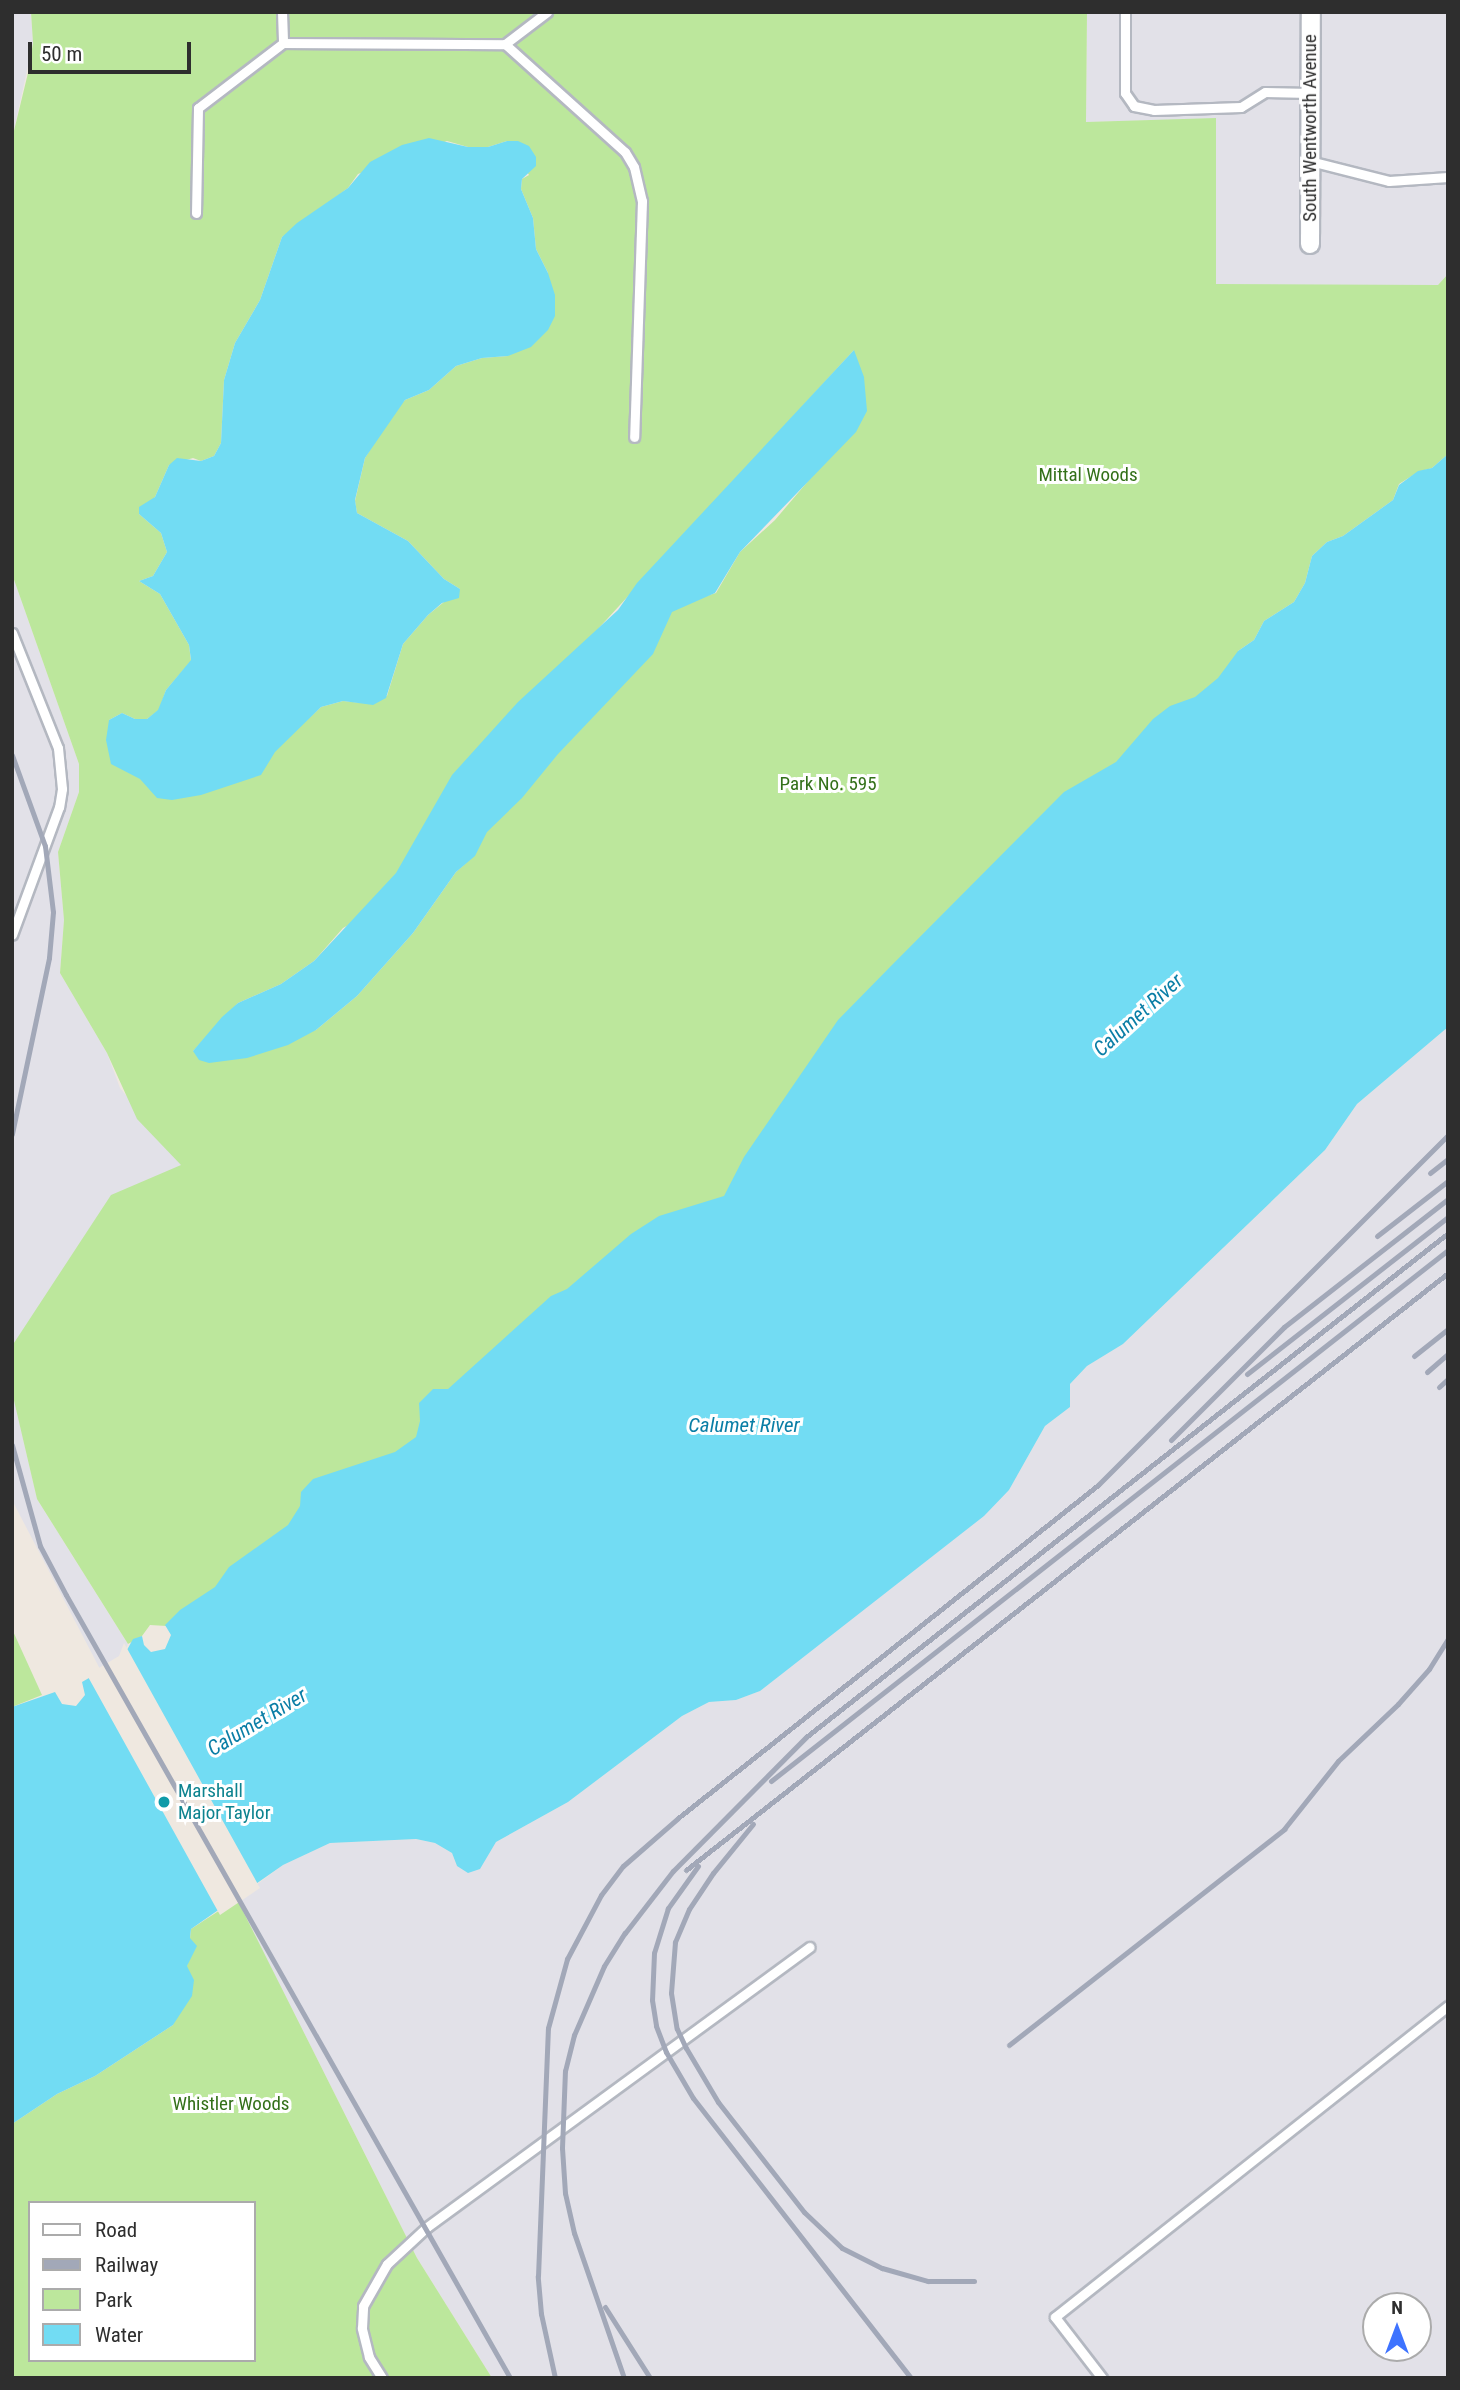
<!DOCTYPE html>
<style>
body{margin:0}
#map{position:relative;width:1460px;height:2390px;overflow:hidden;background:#efe8e0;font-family:"Roboto Condensed",sans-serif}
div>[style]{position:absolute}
.industrial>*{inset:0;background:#e2e1e8}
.green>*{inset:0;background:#bce79c}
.water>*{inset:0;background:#72dcf3}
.pier>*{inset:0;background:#efe8e0}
.roads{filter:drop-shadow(2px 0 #b4b8c1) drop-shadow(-2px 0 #b4b8c1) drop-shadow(0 2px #b4b8c1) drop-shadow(0 -2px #b4b8c1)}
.service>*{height:9px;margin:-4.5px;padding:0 4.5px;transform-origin:4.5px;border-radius:4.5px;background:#fff}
.minor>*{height:18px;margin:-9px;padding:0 9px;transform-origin:9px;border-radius:9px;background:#fff}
.rail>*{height:5px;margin:-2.5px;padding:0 2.5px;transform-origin:2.5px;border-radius:2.5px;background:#a2a8b8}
.dots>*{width:19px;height:19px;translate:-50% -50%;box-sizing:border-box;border:4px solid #fff;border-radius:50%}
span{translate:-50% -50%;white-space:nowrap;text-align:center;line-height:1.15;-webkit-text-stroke:6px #fff;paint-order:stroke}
.street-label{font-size:19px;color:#2e2e2e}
.park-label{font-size:19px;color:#337019}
.culture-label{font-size:19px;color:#0d838f}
.left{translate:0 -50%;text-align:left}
.water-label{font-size:21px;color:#0a7ea6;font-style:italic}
.frame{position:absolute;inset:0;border:14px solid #2e2e2e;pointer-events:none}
.legend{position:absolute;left:28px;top:2201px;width:228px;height:161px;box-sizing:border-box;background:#fff;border:2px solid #ababab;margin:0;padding:9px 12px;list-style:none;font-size:21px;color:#2e2e2e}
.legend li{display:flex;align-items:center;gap:14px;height:35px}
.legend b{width:35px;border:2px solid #ababab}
.north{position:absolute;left:1362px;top:2292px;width:70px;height:70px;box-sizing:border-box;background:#fff;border:2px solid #ababab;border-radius:50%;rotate:0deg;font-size:19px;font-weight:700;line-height:28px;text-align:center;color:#2e2e2e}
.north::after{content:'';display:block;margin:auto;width:24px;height:32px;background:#3e73ff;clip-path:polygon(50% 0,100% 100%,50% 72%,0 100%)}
.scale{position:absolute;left:28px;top:42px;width:163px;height:32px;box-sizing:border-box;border:4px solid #2e2e2e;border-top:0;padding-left:9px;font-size:21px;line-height:24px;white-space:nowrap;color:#2e2e2e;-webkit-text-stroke:5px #fff;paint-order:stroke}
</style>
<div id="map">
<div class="industrial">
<i style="clip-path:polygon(12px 12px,31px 12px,33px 43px,12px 139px)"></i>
<i style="clip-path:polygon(1087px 12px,1448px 12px,1448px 274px,1438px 285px,1216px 285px,1216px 119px,1086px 122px)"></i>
<i style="clip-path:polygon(12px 574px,79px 764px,79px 792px,58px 852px,64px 920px,60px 973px,107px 1053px,120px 1088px,197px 1183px,12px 1354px)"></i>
<i style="clip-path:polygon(evenodd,1448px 1027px,1448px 2378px,492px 2378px,417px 2258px,237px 1899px,283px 1865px,330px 1843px,416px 1839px,435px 1843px,452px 1853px,457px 1866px,488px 1854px,496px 1842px,568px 1802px,682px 1716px,709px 1702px,736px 1700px,760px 1691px,1009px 1490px,1045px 1426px,1070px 1407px,1070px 1384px,1087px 1366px,1123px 1344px,1325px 1150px,1357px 1104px,1448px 1027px,1376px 2306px,1418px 2306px,1418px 2348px,1376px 2348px,1376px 2306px)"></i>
<i style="clip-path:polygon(12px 1391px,37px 1499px,128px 1644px,122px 1659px,101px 1671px,12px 1500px)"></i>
</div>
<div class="green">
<i style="clip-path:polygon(evenodd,31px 12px,1087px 12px,1086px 122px,1216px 118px,1216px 284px,1438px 285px,1448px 274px,1448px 454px,1432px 468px,1418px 472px,1399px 484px,1393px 500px,1343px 536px,1327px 542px,1312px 556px,1305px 583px,1294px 602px,1264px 621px,1254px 640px,1238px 651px,1253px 671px,701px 1227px,167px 1626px,150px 1625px,142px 1636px,128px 1644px,37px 1499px,12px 1392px,12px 1346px,111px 1195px,181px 1165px,137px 1119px,107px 1053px,60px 973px,64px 920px,58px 852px,79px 792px,79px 764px,12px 574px,12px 139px,28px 73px,33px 43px,31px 12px,447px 141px,468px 147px,488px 147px,507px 141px,529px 175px,522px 179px,521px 189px,533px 218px,536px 249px,548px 273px,508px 356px,482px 358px,456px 366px,429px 390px,405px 400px,393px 413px,365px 458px,355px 501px,357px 513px,408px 541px,444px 579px,460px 589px,428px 615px,403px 644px,387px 696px,362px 703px,343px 701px,321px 707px,306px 721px,109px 720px,122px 713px,135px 719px,147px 719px,159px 710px,166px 690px,191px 661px,189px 645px,160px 594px,139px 581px,153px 576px,167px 552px,161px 533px,139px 514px,155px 497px,169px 465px,193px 458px,201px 461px,214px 456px,221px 443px,224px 380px,235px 343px,260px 300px,282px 237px,348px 188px,358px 174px,447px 141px,31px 12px,854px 350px,815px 473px,775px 520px,740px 552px,716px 593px,597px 630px,854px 350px,31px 12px,475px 855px,456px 872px,413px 933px,357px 996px,316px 1030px,193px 1051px,238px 1003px,281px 984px,314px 961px,343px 928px,475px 855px)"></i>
<i style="clip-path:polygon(12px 1629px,42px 1695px,12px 1707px)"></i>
<i style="clip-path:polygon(evenodd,237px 1899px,417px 2258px,492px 2378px,12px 2378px,12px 2124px,57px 2094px,95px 2076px,173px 2025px,187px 1966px,191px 1929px,237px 1899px,30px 2203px,254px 2203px,254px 2360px,30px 2360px,30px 2203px)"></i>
</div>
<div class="water">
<i style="clip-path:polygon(429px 138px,468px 147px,488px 147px,507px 141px,518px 141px,529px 146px,536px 157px,536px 166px,522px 179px,521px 189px,533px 218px,536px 249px,548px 273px,555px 295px,555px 316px,548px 330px,531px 347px,508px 356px,482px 358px,456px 366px,429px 390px,405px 400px,365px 458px,355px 500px,357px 513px,408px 541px,444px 579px,460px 589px,459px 598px,442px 603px,428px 615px,403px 644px,386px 698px,373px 705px,343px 701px,321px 707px,275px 752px,261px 775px,201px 795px,172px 800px,157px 798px,140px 779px,111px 764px,106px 740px,109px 720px,122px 713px,135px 719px,147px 719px,158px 710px,166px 690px,191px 660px,189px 645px,160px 594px,139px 581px,153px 576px,167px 552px,161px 533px,139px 514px,139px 507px,155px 497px,169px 465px,177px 458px,201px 461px,214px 456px,221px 443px,224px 380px,235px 343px,260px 300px,282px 237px,297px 223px,348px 188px,370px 162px,402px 145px)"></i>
<i style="clip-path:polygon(854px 350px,864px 377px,867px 411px,856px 432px,740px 552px,715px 593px,672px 612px,653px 654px,558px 754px,522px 798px,487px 832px,475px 856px,456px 872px,413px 933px,357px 996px,316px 1030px,288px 1045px,247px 1058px,209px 1063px,199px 1060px,193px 1051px,222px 1017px,238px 1003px,281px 984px,314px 961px,396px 873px,452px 775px,518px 702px,618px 610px,637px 583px)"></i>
<i style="clip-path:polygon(1448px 454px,1448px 1027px,1357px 1104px,1325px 1150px,1123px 1344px,1087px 1366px,1070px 1384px,1070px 1407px,1045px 1426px,1009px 1490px,984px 1516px,760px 1691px,736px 1700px,709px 1702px,682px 1716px,568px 1802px,496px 1842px,480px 1869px,468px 1873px,457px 1866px,452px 1853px,435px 1843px,416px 1839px,330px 1843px,283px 1865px,191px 1929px,190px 1938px,197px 1946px,187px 1966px,194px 1980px,192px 1996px,173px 2025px,95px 2076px,57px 2094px,12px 2124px,12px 1707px,55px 1692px,62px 1704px,76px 1706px,85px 1695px,82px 1682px,122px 1659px,133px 1639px,142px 1636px,144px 1645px,151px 1652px,165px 1649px,171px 1635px,165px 1625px,180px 1610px,215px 1587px,229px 1567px,288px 1525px,300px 1506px,301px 1492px,313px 1479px,395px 1452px,416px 1437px,420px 1421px,419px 1403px,433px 1389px,448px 1389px,551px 1296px,567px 1289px,631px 1234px,659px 1216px,724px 1196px,744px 1157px,838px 1020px,889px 968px,1064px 792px,1116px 762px,1153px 719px,1170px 706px,1195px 697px,1218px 678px,1238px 651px,1254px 640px,1264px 621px,1294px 602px,1305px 583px,1312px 556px,1327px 542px,1343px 536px,1393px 500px,1399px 485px,1418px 471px,1432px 468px)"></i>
</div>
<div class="pier">
<i style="clip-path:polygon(124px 1643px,260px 1888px,220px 1915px,87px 1675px,119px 1656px)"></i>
</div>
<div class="roads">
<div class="service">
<i style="left:282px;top:12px;width:31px;rotate:88deg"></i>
<i style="left:1125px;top:12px;width:81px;rotate:90deg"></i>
<i style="left:1125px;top:93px;width:16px;rotate:55deg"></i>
<i style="left:1134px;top:106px;width:20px;rotate:11deg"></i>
<i style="left:1154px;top:110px;width:87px;rotate:-2deg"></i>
<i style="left:1241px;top:107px;width:28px;rotate:-32deg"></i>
<i style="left:1265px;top:92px;width:45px;rotate:1.3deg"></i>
<i style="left:505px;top:44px;width:53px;rotate:-37.3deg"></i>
<i style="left:1310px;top:161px;width:81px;rotate:14.2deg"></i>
<i style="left:1389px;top:181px;width:59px;rotate:-3.9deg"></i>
<i style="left:196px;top:213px;width:105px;rotate:-88.9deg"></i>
<i style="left:198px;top:108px;width:107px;rotate:-37.4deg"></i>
<i style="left:283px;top:43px;width:222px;rotate:0.3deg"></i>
<i style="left:505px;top:44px;width:161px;rotate:42deg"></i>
<i style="left:625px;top:152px;width:17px;rotate:59deg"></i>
<i style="left:634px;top:167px;width:35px;rotate:77deg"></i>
<i style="left:642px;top:201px;width:236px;rotate:91.9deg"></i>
<i style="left:12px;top:633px;width:124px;rotate:68.2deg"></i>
<i style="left:58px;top:748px;width:41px;rotate:84.4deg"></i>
<i style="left:62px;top:789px;width:18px;rotate:99deg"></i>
<i style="left:59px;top:807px;width:136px;rotate:110.2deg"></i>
<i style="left:382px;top:2378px;width:25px;rotate:-122deg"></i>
<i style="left:369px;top:2357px;width:30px;rotate:-104deg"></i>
<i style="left:362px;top:2328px;width:22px;rotate:-87deg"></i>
<i style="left:363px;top:2306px;width:48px;rotate:-60.3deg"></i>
<i style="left:387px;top:2264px;width:54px;rotate:-42.8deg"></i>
<i style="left:427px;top:2227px;width:474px;rotate:-36.2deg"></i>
<i style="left:1102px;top:2378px;width:77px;rotate:-127.6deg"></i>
<i style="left:1055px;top:2317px;width:501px;rotate:-38.36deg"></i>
</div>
<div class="minor">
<i style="left:1310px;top:244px;width:232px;rotate:-89.8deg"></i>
</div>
</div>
<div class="rail">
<i style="left:12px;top:755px;width:97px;rotate:70.1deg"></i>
<i style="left:45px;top:846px;width:66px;rotate:83.1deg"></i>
<i style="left:53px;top:912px;width:46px;rotate:95deg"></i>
<i style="left:49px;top:958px;width:180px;rotate:101.9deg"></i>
<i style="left:1430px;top:1173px;width:23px;rotate:-38deg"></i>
<i style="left:1377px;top:1236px;width:90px;rotate:-37.8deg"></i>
<i style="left:1414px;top:1356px;width:43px;rotate:-38.5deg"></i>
<i style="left:1427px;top:1372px;width:28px;rotate:-41deg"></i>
<i style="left:1247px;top:1374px;width:255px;rotate:-38deg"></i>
<i style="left:1439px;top:1387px;width:12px;rotate:-42deg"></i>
<i style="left:1171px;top:1440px;width:160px;rotate:-45deg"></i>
<i style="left:1284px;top:1327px;width:208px;rotate:-38deg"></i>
<i style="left:12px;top:1445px;width:105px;rotate:74.5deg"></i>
<i style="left:40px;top:1546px;width:55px;rotate:62deg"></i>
<i style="left:66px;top:1595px;width:900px;rotate:60.44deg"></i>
<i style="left:771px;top:1781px;width:860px;rotate:-38.11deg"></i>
<i style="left:753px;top:1824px;width:63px;rotate:129.2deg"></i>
<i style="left:713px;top:1873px;width:43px;rotate:123.7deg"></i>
<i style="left:689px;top:1909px;width:36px;rotate:113deg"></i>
<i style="left:675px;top:1942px;width:51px;rotate:94.5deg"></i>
<i style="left:671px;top:1993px;width:36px;rotate:81deg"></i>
<i style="left:677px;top:2029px;width:21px;rotate:65deg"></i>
<i style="left:686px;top:2048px;width:63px;rotate:59.3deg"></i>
<i style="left:718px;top:2102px;width:140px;rotate:52deg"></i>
<i style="left:804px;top:2212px;width:52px;rotate:43.5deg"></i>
<i style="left:842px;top:2248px;width:45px;rotate:26.6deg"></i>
<i style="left:882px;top:2268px;width:48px;rotate:15.8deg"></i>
<i style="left:928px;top:2281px;width:46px"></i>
<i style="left:698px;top:1866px;width:52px;rotate:125.5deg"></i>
<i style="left:668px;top:1908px;width:47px;rotate:107.3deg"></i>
<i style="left:654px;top:1953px;width:47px;rotate:92.4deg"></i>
<i style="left:652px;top:2000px;width:26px;rotate:81deg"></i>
<i style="left:656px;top:2026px;width:28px;rotate:69deg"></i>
<i style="left:666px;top:2052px;width:53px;rotate:59.6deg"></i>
<i style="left:693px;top:2098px;width:355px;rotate:52.1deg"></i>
<i style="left:686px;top:1870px;width:968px;rotate:-38.08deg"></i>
<i style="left:1009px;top:2045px;width:350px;rotate:-38.1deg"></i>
<i style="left:1284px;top:1829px;width:87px;rotate:-51.5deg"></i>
<i style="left:1338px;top:1761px;width:83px;rotate:-43.5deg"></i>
<i style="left:1398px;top:1704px;width:47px;rotate:-48.5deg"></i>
<i style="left:1429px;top:1669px;width:36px;rotate:-58deg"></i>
<i style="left:605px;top:2307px;width:84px;rotate:57.6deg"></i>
<i style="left:555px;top:2378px;width:66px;rotate:-102.3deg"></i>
<i style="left:541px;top:2314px;width:38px;rotate:-95deg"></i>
<i style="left:538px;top:2276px;width:248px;rotate:-87.7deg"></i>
<i style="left:548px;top:2028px;width:72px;rotate:-74.6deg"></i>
<i style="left:567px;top:1959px;width:72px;rotate:-62deg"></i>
<i style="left:601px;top:1895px;width:36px;rotate:-53deg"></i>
<i style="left:623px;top:1866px;width:73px;rotate:-41.1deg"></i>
<i style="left:678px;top:1818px;width:536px;rotate:-38.41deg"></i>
<i style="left:1098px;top:1485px;width:495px;rotate:-45deg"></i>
<i style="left:624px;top:2378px;width:153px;rotate:-109deg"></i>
<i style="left:574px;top:2233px;width:41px;rotate:-102.7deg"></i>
<i style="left:565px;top:2193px;width:45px;rotate:-93.8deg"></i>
<i style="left:562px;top:2148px;width:77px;rotate:-87.8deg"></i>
<i style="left:565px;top:2071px;width:37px;rotate:-76deg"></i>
<i style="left:574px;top:2035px;width:75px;rotate:-66.5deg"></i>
<i style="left:604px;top:1966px;width:39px;rotate:-58deg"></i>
<i style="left:625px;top:1933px;width:78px;rotate:-52.3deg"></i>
<i style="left:673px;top:1871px;width:189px;rotate:-45.2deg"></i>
<i style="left:806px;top:1737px;width:816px;rotate:-38.13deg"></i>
</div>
<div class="dots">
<i style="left:164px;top:1802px;background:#0f9aa8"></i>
</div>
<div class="street-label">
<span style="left:1310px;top:128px;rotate:-90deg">South Wentworth Avenue</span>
</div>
<div class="park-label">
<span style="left:1088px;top:475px">Mittal Woods</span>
<span style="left:828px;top:784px">Park No. 595</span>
<span style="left:231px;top:2104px">Whistler Woods</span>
</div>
<div class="culture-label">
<span class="left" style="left:178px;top:1802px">Marshall<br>Major Taylor</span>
</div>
<div class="water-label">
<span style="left:1138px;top:1015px;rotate:-42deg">Calumet River</span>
<span style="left:744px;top:1425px">Calumet River</span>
<span style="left:257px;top:1722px;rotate:-31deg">Calumet River</span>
</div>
<div class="frame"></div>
<ul class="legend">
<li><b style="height:9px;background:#fff"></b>Road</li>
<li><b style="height:9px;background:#a2a8b8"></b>Railway</li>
<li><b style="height:19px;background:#bce79c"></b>Park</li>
<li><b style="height:19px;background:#72dcf3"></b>Water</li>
</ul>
<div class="north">N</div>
<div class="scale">50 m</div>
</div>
